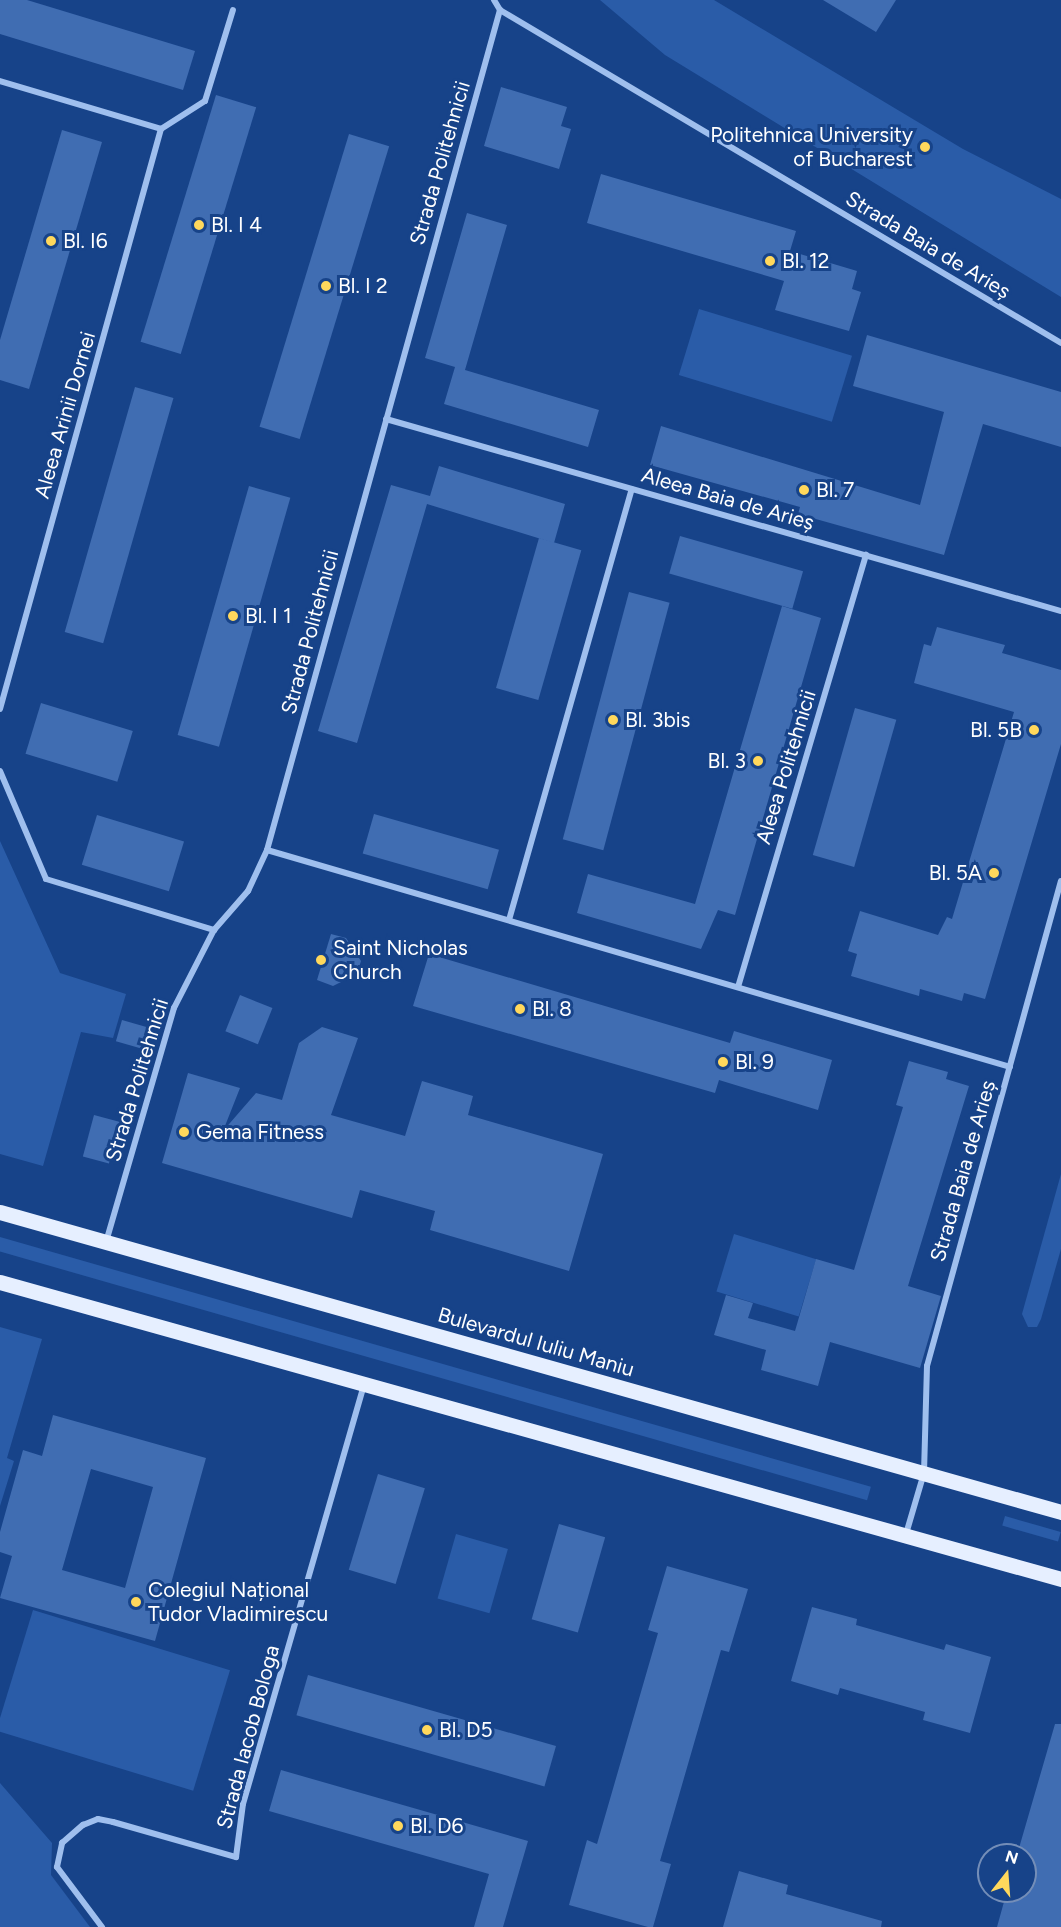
<!DOCTYPE html>
<meta charset="utf-8">
<style>
body{margin:0}
#map{position:relative;width:1061px;height:1927px;overflow:hidden;background:#174389;font-family:Figtree,sans-serif}
div>[style]{position:absolute}
.green>*{inset:0;background:#2a5ca8;transform-origin:0 0}
.building>*{inset:0;background:#406db2;transform-origin:0 0}
.minor>*{height:6px;margin:-3px;padding:0 3px;transform-origin:3px;border-radius:3px;background:#9fbfee}
.primary>*{height:15px;margin:-7.5px;padding:0 7.5px;transform-origin:7.5px;border-radius:7.5px;background:#e6efff}
.dots>*{width:16px;height:16px;translate:-50% -50%;box-sizing:border-box;border:3px solid #174389;border-radius:50%}
span{translate:-50% -50%;white-space:nowrap;text-align:center;line-height:1.15;-webkit-text-stroke:6px #174389;paint-order:stroke}
.poi-label{font-size:21px;color:#fff}
.right{translate:-100% -50%;text-align:right}
.left{translate:0 -50%;text-align:left}
.street-label{font-size:21px;color:#fff}
.north{position:absolute;left:977px;top:1843px;width:60px;height:60px;box-sizing:border-box;background:#174389;border:2px solid #748eb8;border-radius:50%;rotate:17deg;font-size:16px;font-weight:700;line-height:24px;text-align:center;color:#fff}
.north::after{content:'';display:block;margin:auto;width:21px;height:27px;background:#ffd85c;clip-path:polygon(50% 0,100% 100%,50% 72%,0 100%)}
</style>
<div id="map">
<div class="green">
<i style="clip-path:polygon(600px 0,714px 0,963px 149px,1061px 199px,1061px 297px,665px 55px)"></i>
<i style="left:699px;top:309px;width:160px;height:69px;rotate:17deg"></i>
<i style="clip-path:polygon(0 841px,60px 973px,126px 994px,113px 1038px,81px 1032px,43px 1166px,0 1154px)"></i>
<i style="clip-path:polygon(1061px 1174px,1061px 1249px,1041px 1319px,1037px 1327px,1028px 1327px,1022px 1314px)"></i>
<i style="left:734px;top:1234px;width:86px;height:60px;rotate:17deg"></i>
<i style="left:0;top:1237px;width:906px;height:14px;rotate:16deg"></i>
<i style="clip-path:polygon(0 1327px,42px 1339px,7px 1458px,14px 1461px,0 1506px)"></i>
<i style="left:1005px;top:1516px;width:58px;height:10px;rotate:16deg"></i>
<i style="left:456px;top:1534px;width:54px;height:67px;rotate:16deg"></i>
<i style="left:33px;top:1610px;width:206px;height:126px;rotate:17deg"></i>
<i style="clip-path:polygon(0 1783px,52px 1843px,51px 1875px,90px 1927px,0 1927px)"></i>
</div>
<div class="building">
<i style="clip-path:polygon(0 0,27px 0,195px 51px,183px 90px,0 34px)"></i>
<i style="clip-path:polygon(823px 0,896px 0,876px 32px)"></i>
<i style="clip-path:polygon(501px 87px,567px 107px,561px 126px,571px 129px,559px 169px,484px 146px)"></i>
<i style="left:216px;top:95px;width:42px;height:258px;rotate:17deg"></i>
<i style="clip-path:polygon(62px 130px,102px 142px,29px 389px,0 380px,0 340px)"></i>
<i style="left:349px;top:134px;width:42px;height:306px;rotate:17deg"></i>
<i style="clip-path:polygon(601px 174px,796px 231px,790px 251px,857px 271px,852px 289px,861px 292px,849px 331px,775px 310px,784px 281px,587px 223px)"></i>
<i style="clip-path:polygon(467px 213px,507px 225px,465px 370px,599px 410px,588px 447px,444px 404px,455px 367px,425px 358px)"></i>
<i style="clip-path:polygon(867px 335px,1061px 392px,1061px 447px,983px 424px,944px 555px,798px 514px,800px 507px,650px 465px,661px 426px,920px 505px,944px 412px,853px 386px)"></i>
<i style="left:135px;top:387px;width:40px;height:255px;rotate:16deg"></i>
<i style="clip-path:polygon(439px 466px,565px 504px,554px 543px,427px 504px,357px 743px,318px 731px,391px 485px,430px 496px)"></i>
<i style="left:249px;top:486px;width:43px;height:259px;rotate:16deg"></i>
<i style="left:680px;top:536px;width:128px;height:39px;rotate:16deg"></i>
<i style="left:539px;top:538px;width:44px;height:156px;rotate:16deg"></i>
<i style="left:629px;top:592px;width:42px;height:256px;rotate:15deg"></i>
<i style="clip-path:polygon(782px 606px,821px 618px,735px 915px,718px 910px,701px 949px,577px 913px,588px 874px,695px 904px)"></i>
<i style="clip-path:polygon(937px 627px,1005px 645px,1002px 653px,1061px 670px,1061px 744px,985px 999px,964px 993px,962px 1001px,920px 989px,919px 996px,851px 976px,857px 954px,848px 951px,860px 911px,938px 935px,947px 917px,952px 919px,1014px 712px,914px 683px,924px 644px,931px 646px)"></i>
<i style="left:41px;top:703px;width:96px;height:53px;rotate:17deg"></i>
<i style="left:855px;top:708px;width:43px;height:153px;rotate:16deg"></i>
<i style="left:374px;top:814px;width:130px;height:41px;rotate:16deg"></i>
<i style="left:97px;top:815px;width:91px;height:52px;rotate:17deg"></i>
<i style="clip-path:polygon(331px 934px,346px 938px,361px 961px,357px 974px,333px 986px,317px 980px)"></i>
<i style="clip-path:polygon(429px 954px,730px 1043px,734px 1031px,832px 1060px,818px 1110px,719px 1080px,715px 1093px,413px 1006px)"></i>
<i style="left:240px;top:995px;width:35px;height:39px;rotate:22deg"></i>
<i style="left:122px;top:1020px;width:29px;height:22px;rotate:16deg"></i>
<i style="clip-path:polygon(322px 1027px,358px 1038px,331px 1115px,405px 1136px,422px 1081px,473px 1096px,468px 1115px,603px 1154px,569px 1271px,430px 1230px,435px 1211px,360px 1190px,352px 1218px,162px 1163px,188px 1073px,240px 1088px,223px 1131px,256px 1093px,282px 1100px,299px 1043px)"></i>
<i style="clip-path:polygon(909px 1061px,948px 1072px,946px 1079px,969px 1086px,908px 1286px,941px 1296px,920px 1368px,830px 1342px,818px 1386px,761px 1370px,766px 1350px,714px 1335px,726px 1295px,753px 1303px,748px 1318px,795px 1331px,816px 1259px,854px 1270px,903px 1107px,896px 1105px)"></i>
<i style="left:94px;top:1115px;width:27px;height:43px;rotate:15deg"></i>
<i style="clip-path:polygon(evenodd,53px 1415px,206px 1458px,155px 1641px,0 1598px,12px 1556px,0 1552px,0 1532px,23px 1450px,42px 1456px,53px 1415px,91px 1469px,153px 1487px,125px 1588px,62px 1570px,91px 1469px)"></i>
<i style="left:378px;top:1474px;width:49px;height:100px;rotate:17deg"></i>
<i style="left:559px;top:1524px;width:48px;height:99px;rotate:16deg"></i>
<i style="clip-path:polygon(667px 1566px,748px 1589px,729px 1652px,721px 1650px,660px 1861px,671px 1864px,653px 1927px,648px 1927px,569px 1905px,587px 1840px,597px 1844px,658px 1633px,648px 1630px)"></i>
<i style="clip-path:polygon(812px 1607px,857px 1619px,856px 1625px,944px 1650px,946px 1644px,991px 1657px,970px 1733px,923px 1720px,925px 1712px,840px 1688px,838px 1695px,791px 1681px)"></i>
<i style="left:308px;top:1675px;width:258px;height:42px;rotate:16deg"></i>
<i style="clip-path:polygon(1055px 1724px,1061px 1724px,1061px 1927px,997px 1927px,1007px 1891px,1025px 1891px,1025px 1855px,1017px 1855px)"></i>
<i style="clip-path:polygon(281px 1770px,528px 1841px,503px 1927px,474px 1927px,489px 1874px,269px 1811px)"></i>
<i style="clip-path:polygon(739px 1871px,788px 1885px,786px 1894px,882px 1921px,881px 1927px,723px 1927px)"></i>
</div>
<div class="minor">
<i style="left:494px;top:0;width:12px;rotate:59deg"></i>
<i style="left:500px;top:10px;width:652px;rotate:30.69deg"></i>
<i style="left:0;top:81px;width:168px;rotate:16.6deg"></i>
<i style="left:386px;top:419px;width:702px;rotate:15.88deg"></i>
<i style="left:0;top:709px;width:602px;rotate:-74.49deg"></i>
<i style="left:161px;top:129px;width:52px;rotate:-32.5deg"></i>
<i style="left:205px;top:101px;width:95px;rotate:-72.9deg"></i>
<i style="left:0;top:771px;width:117px;rotate:66.9deg"></i>
<i style="left:46px;top:879px;width:176px;rotate:16.9deg"></i>
<i style="left:267px;top:850px;width:774px;rotate:16.28deg"></i>
<i style="left:509px;top:920px;width:448px;rotate:-74.1deg"></i>
<i style="left:738px;top:987px;width:451px;rotate:-73.5deg"></i>
<i style="left:106px;top:1242px;width:244px;rotate:-73.8deg"></i>
<i style="left:174px;top:1008px;width:88px;rotate:-62.9deg"></i>
<i style="left:214px;top:930px;width:52px;rotate:-48.9deg"></i>
<i style="left:248px;top:891px;width:45px;rotate:-65.1deg"></i>
<i style="left:267px;top:850px;width:872px;rotate:-74.5deg"></i>
<i style="left:906px;top:1534px;width:64px;rotate:-73.6deg"></i>
<i style="left:924px;top:1473px;width:107px;rotate:-88.4deg"></i>
<i style="left:927px;top:1366px;width:503px;rotate:-74.56deg"></i>
<i style="left:102px;top:1927px;width:75px;rotate:-126.9deg"></i>
<i style="left:57px;top:1867px;width:25px;rotate:-78deg"></i>
<i style="left:62px;top:1843px;width:28px;rotate:-41deg"></i>
<i style="left:83px;top:1825px;width:16px;rotate:-22deg"></i>
<i style="left:98px;top:1819px;width:15px;rotate:11deg"></i>
<i style="left:113px;top:1822px;width:128px;rotate:15.9deg"></i>
<i style="left:236px;top:1857px;width:53px;rotate:-82.5deg"></i>
<i style="left:243px;top:1804px;width:437px;rotate:-73.9deg"></i>
</div>
<div class="primary">
<i style="left:0;top:1212px;width:1103px;rotate:15.79deg"></i>
<i style="left:0;top:1282px;width:1102px;rotate:15.64deg"></i>
</div>
<div class="dots">
<i style="left:925px;top:147px;background:#ffd85c"></i>
<i style="left:199px;top:225px;background:#ffd85c"></i>
<i style="left:51px;top:241px;background:#ffd85c"></i>
<i style="left:770px;top:261px;background:#ffd85c"></i>
<i style="left:326px;top:286px;background:#ffd85c"></i>
<i style="left:804px;top:490px;background:#ffd85c"></i>
<i style="left:233px;top:616px;background:#ffd85c"></i>
<i style="left:613px;top:720px;background:#ffd85c"></i>
<i style="left:1034px;top:730px;background:#ffd85c"></i>
<i style="left:758px;top:761px;background:#ffd85c"></i>
<i style="left:994px;top:873px;background:#ffd85c"></i>
<i style="left:321px;top:960px;background:#ffd85c"></i>
<i style="left:520px;top:1009px;background:#ffd85c"></i>
<i style="left:723px;top:1062px;background:#ffd85c"></i>
<i style="left:184px;top:1132px;background:#ffd85c"></i>
<i style="left:136px;top:1602px;background:#ffd85c"></i>
<i style="left:427px;top:1730px;background:#ffd85c"></i>
<i style="left:398px;top:1826px;background:#ffd85c"></i>
</div>
<div class="poi-label">
<span class="right" style="left:913px;top:147px">Politehnica University<br>of Bucharest</span>
<span class="left" style="left:211px;top:225px">Bl. I 4</span>
<span class="left" style="left:63px;top:241px">Bl. I6</span>
<span class="left" style="left:782px;top:261px">Bl. 12</span>
<span class="left" style="left:338px;top:286px">Bl. I 2</span>
<span class="left" style="left:816px;top:490px">Bl. 7</span>
<span class="left" style="left:245px;top:616px">Bl. I 1</span>
<span class="left" style="left:625px;top:720px">Bl. 3bis</span>
<span class="right" style="left:1022px;top:730px">Bl. 5B</span>
<span class="right" style="left:746px;top:761px">Bl. 3</span>
<span class="right" style="left:982px;top:873px">Bl. 5A</span>
<span class="left" style="left:333px;top:960px">Saint Nicholas<br>Church</span>
<span class="left" style="left:532px;top:1009px">Bl. 8</span>
<span class="left" style="left:735px;top:1062px">Bl. 9</span>
<span class="left" style="left:196px;top:1132px">Gema Fitness</span>
<span class="left" style="left:148px;top:1602px">Colegiul Național<br>Tudor Vladimirescu</span>
<span class="left" style="left:439px;top:1730px">Bl. D5</span>
<span class="left" style="left:410px;top:1826px">Bl. D6</span>
</div>
<div class="street-label">
<span style="left:440px;top:163px;rotate:-74deg">Strada Politehnicii</span>
<span style="left:928px;top:245px;rotate:31deg">Strada Baia de Arieș</span>
<span style="left:65px;top:415px;rotate:-74deg">Aleea Arinii Dornei</span>
<span style="left:728px;top:499px;rotate:16deg">Aleea Baia de Arieș</span>
<span style="left:310px;top:632px;rotate:-75deg">Strada Politehnicii</span>
<span style="left:786px;top:767px;rotate:-73deg">Aleea Politehnicii</span>
<span style="left:137px;top:1080px;rotate:-73deg">Strada Politehnicii</span>
<span style="left:963px;top:1171px;rotate:-74deg">Strada Baia de Arieș</span>
<span style="left:536px;top:1342px;rotate:16deg">Bulevardul Iuliu Maniu</span>
<span style="left:248px;top:1737px;rotate:-75deg">Strada Iacob Bologa</span>
</div>
<div class="north">N</div>
</div>
